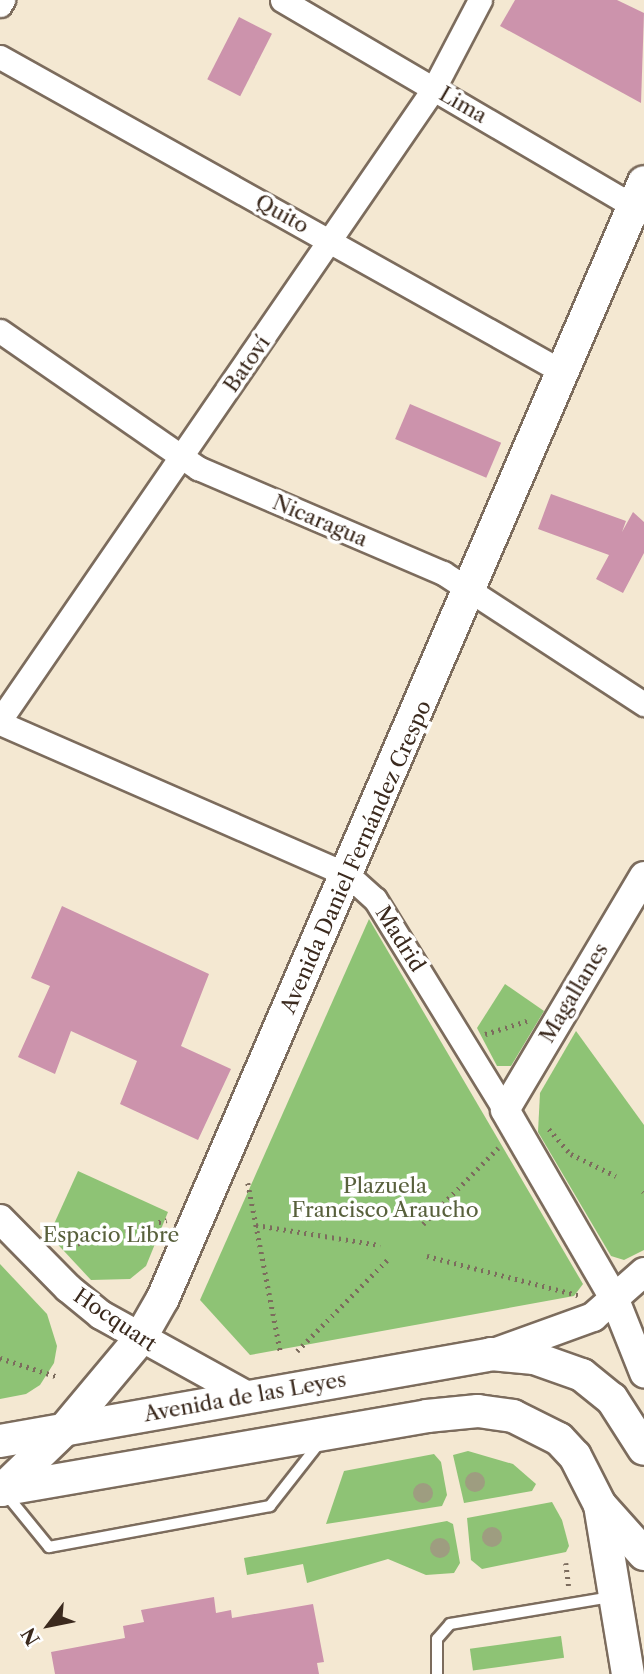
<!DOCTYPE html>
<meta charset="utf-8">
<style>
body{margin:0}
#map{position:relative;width:644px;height:1674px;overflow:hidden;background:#f4e8d2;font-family:"Libre Caslon Text",serif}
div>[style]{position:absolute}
.green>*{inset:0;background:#8ec375;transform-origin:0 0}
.building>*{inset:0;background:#cc93ac;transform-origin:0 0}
.path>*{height:4.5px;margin-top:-2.25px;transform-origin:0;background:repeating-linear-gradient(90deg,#7c6c5d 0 2px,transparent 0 7px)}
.roads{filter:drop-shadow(2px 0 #7c6c5d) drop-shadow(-2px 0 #7c6c5d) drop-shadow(0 2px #7c6c5d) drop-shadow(0 -2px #7c6c5d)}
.service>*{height:10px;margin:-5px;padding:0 5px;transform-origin:5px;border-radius:5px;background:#fff}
.minor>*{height:23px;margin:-11.5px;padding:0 11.5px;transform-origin:11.5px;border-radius:11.5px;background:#fff}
.tertiary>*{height:28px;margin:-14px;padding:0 14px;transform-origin:14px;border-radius:14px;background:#fff}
.secondary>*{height:32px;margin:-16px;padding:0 16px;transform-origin:16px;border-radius:16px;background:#fff}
.trees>*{width:20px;height:20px;margin:-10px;border-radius:50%;background:#9e9d80}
span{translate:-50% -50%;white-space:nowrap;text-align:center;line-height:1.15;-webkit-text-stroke:7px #fff;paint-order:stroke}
.street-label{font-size:21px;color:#3b2a1e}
.park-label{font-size:21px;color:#58603c}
.north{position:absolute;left:14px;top:1590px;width:70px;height:70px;-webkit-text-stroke:5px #fff;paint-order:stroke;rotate:238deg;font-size:19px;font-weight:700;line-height:28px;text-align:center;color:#3b2a1e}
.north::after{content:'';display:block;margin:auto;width:24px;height:32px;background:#3b2a1e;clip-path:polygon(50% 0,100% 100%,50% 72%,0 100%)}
</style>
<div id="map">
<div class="green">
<i style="clip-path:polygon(369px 919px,583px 1284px,574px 1296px,250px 1355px,200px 1300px)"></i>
<i style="clip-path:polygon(505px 984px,544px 1011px,511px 1066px,497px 1066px,477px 1028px)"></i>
<i style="clip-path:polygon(576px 1031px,644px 1125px,644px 1250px,624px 1260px,611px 1256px,538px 1132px,540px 1093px)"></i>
<i style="clip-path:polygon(78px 1171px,168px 1212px,146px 1266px,130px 1279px,91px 1280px,49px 1235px)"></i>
<i style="clip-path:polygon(0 1264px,47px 1314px,57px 1346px,54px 1363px,40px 1385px,26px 1394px,0 1399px)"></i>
<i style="clip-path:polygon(468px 1451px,513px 1464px,536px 1484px,532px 1491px,464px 1503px,453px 1455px)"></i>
<i style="clip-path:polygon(434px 1454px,441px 1462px,447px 1495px,442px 1506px,326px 1524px,344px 1471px)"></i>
<i style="clip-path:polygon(552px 1502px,562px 1520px,569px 1546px,566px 1552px,482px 1569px,471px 1560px,467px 1518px)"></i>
<i style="clip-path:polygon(447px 1521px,453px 1524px,460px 1563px,454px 1573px,426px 1575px,388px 1559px,307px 1583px,303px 1564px,247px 1575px,244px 1558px)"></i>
<i style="left:561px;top:1636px;width:22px;height:92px;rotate:82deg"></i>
</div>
<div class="building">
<i style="clip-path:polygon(515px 0,617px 0,644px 13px,641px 103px,500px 26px)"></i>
<i style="left:239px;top:17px;width:37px;height:70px;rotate:27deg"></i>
<i style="left:410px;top:404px;width:99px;height:38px;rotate:23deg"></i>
<i style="clip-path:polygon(551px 494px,626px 521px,622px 532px,633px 512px,644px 522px,644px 553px,623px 593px,596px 579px,609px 555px,538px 529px)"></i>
<i style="clip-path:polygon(62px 906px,209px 974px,181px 1046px,231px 1069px,198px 1140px,120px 1104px,137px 1061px,71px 1031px,55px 1074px,18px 1057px,50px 986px,31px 978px)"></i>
<i style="clip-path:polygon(214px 1597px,216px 1613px,231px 1610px,232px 1618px,313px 1604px,324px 1662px,317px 1663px,319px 1674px,55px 1674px,51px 1652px,125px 1638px,123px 1626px,144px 1622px,141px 1610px)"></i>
</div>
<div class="path">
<i style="left:485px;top:1034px;width:44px;rotate:-17.2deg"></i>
<i style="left:549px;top:1129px;width:33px;rotate:49deg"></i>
<i style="left:571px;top:1154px;width:50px;rotate:26.1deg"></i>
<i style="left:248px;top:1183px;width:174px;rotate:79.1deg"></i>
<i style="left:643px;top:1191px;width:1px;rotate:45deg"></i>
<i style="left:423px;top:1224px;width:107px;rotate:-45.4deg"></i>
<i style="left:256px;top:1225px;width:126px;rotate:9.2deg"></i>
<i style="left:64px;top:1247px;width:106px;rotate:-14.7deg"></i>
<i style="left:427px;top:1256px;width:156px;rotate:14.5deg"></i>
<i style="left:297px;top:1351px;width:128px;rotate:-45.3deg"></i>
<i style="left:0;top:1358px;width:61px;rotate:18.1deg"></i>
<i style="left:566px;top:1563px;width:23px;rotate:83deg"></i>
</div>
<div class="roads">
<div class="service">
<i style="left:5px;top:1493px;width:70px;rotate:50.8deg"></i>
<i style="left:49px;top:1547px;width:225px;rotate:-10.5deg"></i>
<i style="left:270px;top:1506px;width:83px;rotate:-51.9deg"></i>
<i style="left:437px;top:1674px;width:35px;rotate:-90deg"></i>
<i style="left:437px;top:1639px;width:20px;rotate:-49deg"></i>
<i style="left:450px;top:1624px;width:164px;rotate:-9.5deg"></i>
</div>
<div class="minor">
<i style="left:282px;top:0;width:420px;rotate:30.4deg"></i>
<i style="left:0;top:5px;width:6px;rotate:-59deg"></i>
<i style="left:0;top:57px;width:645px;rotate:29.23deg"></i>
<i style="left:0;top:331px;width:241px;rotate:34.7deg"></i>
<i style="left:198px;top:468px;width:267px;rotate:23.2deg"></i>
<i style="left:443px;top:573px;width:240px;rotate:33.1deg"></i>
<i style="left:0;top:720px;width:767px;rotate:-55.52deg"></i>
<i style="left:434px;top:88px;width:99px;rotate:-62.4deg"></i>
<i style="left:0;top:723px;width:380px;rotate:23.6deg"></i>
<i style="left:348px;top:875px;width:36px;rotate:42deg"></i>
<i style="left:375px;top:899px;width:248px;rotate:58.4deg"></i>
</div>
<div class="tertiary">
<i style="left:644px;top:876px;width:272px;rotate:120.7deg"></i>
<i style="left:505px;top:1110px;width:220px;rotate:59.9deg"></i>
<i style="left:615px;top:1300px;width:79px;rotate:68.3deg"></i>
<i style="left:0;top:1219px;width:97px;rotate:45.4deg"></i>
<i style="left:68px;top:1288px;width:43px;rotate:39.3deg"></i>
<i style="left:101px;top:1315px;width:168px;rotate:28.9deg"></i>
<i style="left:491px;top:1354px;width:109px;rotate:-19.9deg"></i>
<i style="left:593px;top:1317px;width:68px;rotate:-41.4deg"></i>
</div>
<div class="secondary">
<i style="left:0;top:1441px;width:499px;rotate:-10deg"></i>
<i style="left:491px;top:1354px;width:43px;rotate:5.3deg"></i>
<i style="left:534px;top:1358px;width:51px;rotate:19.5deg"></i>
<i style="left:582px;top:1375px;width:38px;rotate:39deg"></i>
<i style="left:612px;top:1399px;width:59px;rotate:57.4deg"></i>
<i style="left:0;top:1490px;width:433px;rotate:-9.8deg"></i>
<i style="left:427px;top:1416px;width:51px;rotate:-5.6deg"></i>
<i style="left:478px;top:1411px;width:35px;rotate:8deg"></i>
<i style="left:513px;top:1416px;width:51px;rotate:26.6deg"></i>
<i style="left:559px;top:1439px;width:23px;rotate:47deg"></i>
<i style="left:575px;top:1456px;width:55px;rotate:63deg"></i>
<i style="left:600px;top:1505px;width:171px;rotate:80.6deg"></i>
<i style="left:2px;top:1490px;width:85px;rotate:-44deg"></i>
<i style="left:63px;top:1431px;width:119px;rotate:-50.1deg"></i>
<i style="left:139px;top:1340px;width:48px;rotate:-60.3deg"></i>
<i style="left:163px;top:1298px;width:1215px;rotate:-66.68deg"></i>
<i style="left:600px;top:1505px;width:66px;rotate:48.1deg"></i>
</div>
</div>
<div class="trees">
<i style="left:475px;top:1482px"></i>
<i style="left:423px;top:1493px"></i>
<i style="left:492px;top:1537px"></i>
<i style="left:440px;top:1548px"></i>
</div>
<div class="street-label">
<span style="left:463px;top:105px;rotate:30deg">Lima</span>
<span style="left:282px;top:214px;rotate:29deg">Quito</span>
<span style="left:247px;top:364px;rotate:-55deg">Batoví</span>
<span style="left:320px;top:521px;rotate:23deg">Nicaragua</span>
<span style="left:356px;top:857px;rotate:-66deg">Avenida Daniel Fernández Crespo</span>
<span style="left:400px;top:939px;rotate:58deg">Madrid</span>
<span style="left:574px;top:993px;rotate:-59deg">Magallanes</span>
<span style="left:115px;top:1320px;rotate:34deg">Hocquart</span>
<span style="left:245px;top:1397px;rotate:-10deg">Avenida de las Leyes</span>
</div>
<div class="park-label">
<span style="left:385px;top:1198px">Plazuela<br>Francisco Araucho</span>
<span style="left:111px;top:1235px">Espacio Libre</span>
</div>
<div class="north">N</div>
</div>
